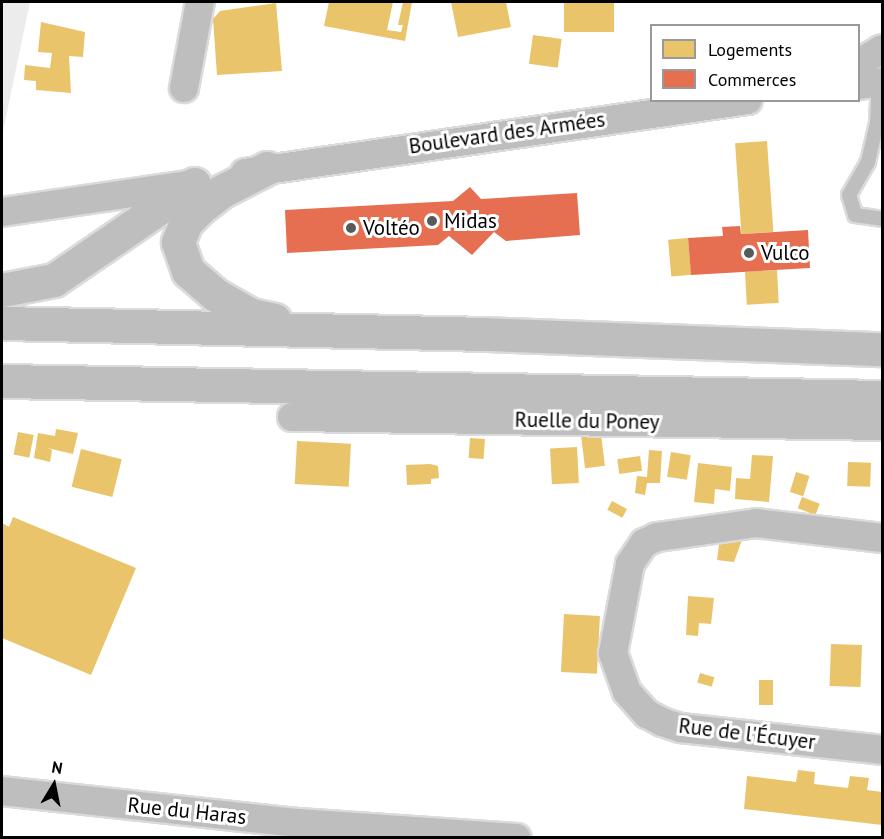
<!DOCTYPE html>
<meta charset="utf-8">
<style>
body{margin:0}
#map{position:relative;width:884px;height:839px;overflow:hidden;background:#fff;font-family:"PT Sans",sans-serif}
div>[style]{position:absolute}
.green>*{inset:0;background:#ececec}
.homes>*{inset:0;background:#e9c46a;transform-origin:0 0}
.shops>*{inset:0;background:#e76f51}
.roads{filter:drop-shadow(2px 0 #dbdbdb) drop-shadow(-2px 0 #dbdbdb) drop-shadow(0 2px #dbdbdb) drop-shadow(0 -2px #dbdbdb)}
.service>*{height:14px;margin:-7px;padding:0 7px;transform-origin:7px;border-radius:7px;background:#bebebe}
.minor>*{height:28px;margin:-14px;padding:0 14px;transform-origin:14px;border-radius:14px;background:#bebebe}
.trunk>*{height:33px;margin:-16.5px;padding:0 16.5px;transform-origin:16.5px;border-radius:16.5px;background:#bebebe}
.dots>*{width:16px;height:16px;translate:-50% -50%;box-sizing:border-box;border:3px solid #fff;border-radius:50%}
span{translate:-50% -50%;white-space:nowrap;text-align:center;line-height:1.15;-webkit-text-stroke:6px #fff;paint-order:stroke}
.street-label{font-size:21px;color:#000}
.poi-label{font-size:21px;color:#000}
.left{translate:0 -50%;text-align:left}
.frame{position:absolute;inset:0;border:3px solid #000;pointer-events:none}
.legend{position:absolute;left:650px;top:24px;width:210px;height:78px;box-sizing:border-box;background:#fff;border:2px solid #999;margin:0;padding:8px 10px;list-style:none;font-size:18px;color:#000}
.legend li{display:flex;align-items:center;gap:12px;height:30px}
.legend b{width:30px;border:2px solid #999}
.north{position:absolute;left:24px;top:755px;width:60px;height:60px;-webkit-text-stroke:4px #fff;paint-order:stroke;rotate:10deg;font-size:16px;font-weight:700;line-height:24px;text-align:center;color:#000}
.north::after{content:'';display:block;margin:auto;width:21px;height:27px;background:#000;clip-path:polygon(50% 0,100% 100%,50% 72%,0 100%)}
</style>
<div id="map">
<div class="green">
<i style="clip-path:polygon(2px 2px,30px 2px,2px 136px)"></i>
</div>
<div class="homes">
<i style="clip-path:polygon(329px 2px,393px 2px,387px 30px,401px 32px,403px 25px,398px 25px,403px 2px,412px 2px,405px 41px,324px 26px)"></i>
<i style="clip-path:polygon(451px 2px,506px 2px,511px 27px,458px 37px)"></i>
<i style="left:564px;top:2px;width:50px;height:30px"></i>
<i style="clip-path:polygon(276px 3px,282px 71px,217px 75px,213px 19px,220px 11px)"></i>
<i style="clip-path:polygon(41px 22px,85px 32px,83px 57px,69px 56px,71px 93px,36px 90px,36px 81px,24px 80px,25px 65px,50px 68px,52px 53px,38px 52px)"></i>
<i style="left:533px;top:35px;width:29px;height:29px;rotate:8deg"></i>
<i style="left:767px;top:141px;width:91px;height:32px;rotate:86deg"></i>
<i style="left:688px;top:238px;width:37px;height:20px;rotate:85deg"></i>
<i style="left:777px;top:270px;width:33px;height:32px;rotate:87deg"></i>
<i style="clip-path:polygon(56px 429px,78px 433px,73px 454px,47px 448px,52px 450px,50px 462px,34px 458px,38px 433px,55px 436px)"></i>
<i style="left:18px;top:432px;width:16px;height:23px;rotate:11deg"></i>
<i style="left:601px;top:434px;width:32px;height:20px;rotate:83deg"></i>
<i style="left:470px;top:438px;width:15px;height:20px;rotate:4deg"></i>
<i style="left:297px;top:441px;width:54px;height:43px;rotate:3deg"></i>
<i style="left:577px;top:447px;width:36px;height:27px;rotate:87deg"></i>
<i style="left:81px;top:449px;width:42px;height:39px;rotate:14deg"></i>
<i style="clip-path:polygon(649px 450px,662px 451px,660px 483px,647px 483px,645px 495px,635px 493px,637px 476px,647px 477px)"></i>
<i style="left:671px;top:452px;width:20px;height:25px;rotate:9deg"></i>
<i style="clip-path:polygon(752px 455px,773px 456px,769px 502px,735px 499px,736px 478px,750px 479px)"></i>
<i style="left:640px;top:456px;width:15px;height:23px;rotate:82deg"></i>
<i style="left:848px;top:462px;width:23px;height:24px;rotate:2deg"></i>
<i style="clip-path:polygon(698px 463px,732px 467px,730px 491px,715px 489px,714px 504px,694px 502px)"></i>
<i style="clip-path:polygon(430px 464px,438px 466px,439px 478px,431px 479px,431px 484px,407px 485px,406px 465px)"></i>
<i style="left:796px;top:472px;width:14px;height:21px;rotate:17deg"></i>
<i style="left:802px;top:497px;width:19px;height:12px;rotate:21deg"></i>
<i style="left:612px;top:501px;width:17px;height:10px;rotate:28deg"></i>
<i style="clip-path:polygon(13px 517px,136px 568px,91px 675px,2px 638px,2px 523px,9px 527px)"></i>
<i style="clip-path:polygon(720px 537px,742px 540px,734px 562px,717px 560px)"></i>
<i style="clip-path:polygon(688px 596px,714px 598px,711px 624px,699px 623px,698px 636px,686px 635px)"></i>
<i style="left:564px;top:614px;width:36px;height:58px;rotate:3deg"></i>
<i style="left:831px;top:644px;width:31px;height:42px;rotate:2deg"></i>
<i style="left:700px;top:673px;width:15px;height:10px;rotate:16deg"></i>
<i style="left:759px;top:680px;width:14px;height:25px"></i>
<i style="clip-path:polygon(798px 770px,815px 772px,814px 784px,848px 788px,850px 776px,869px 778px,867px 790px,882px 792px,882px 825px,744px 809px,747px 776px,796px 782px)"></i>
</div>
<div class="shops">
<i style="clip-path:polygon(470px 187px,481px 199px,577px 193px,580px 235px,506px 241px,494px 232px,472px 255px,449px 236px,438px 245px,287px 253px,285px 210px,453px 201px)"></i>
<i style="clip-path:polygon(740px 226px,741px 234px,808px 230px,810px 268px,691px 275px,688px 238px,723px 236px,722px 227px)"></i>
</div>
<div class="roads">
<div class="service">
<i style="left:879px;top:82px;width:41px;rotate:92.8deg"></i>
<i style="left:877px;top:123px;width:40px;rotate:103deg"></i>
<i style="left:868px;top:162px;width:38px;rotate:120deg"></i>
<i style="left:849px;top:195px;width:21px;rotate:73deg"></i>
<i style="left:855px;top:215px;width:27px;rotate:8deg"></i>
</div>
<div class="minor">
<i style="left:858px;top:64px;width:28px;rotate:-32deg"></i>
<i style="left:858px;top:85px;width:24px;rotate:-7deg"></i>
<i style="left:184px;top:88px;width:87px;rotate:-79.5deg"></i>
<i style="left:245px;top:173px;width:508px;rotate:-8.26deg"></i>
<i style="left:2px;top:212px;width:194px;rotate:-8.3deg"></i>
<i style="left:292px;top:417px;width:590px;rotate:0.87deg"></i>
<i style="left:882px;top:538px;width:126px;rotate:-173.2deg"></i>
<i style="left:757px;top:523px;width:101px;rotate:172deg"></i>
<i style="left:657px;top:537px;width:14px;rotate:155deg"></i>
<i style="left:644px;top:543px;width:25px;rotate:124deg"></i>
<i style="left:630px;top:564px;width:91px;rotate:100.8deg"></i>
<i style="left:613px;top:653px;width:41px;rotate:70.3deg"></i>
<i style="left:627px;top:692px;width:30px;rotate:48deg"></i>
<i style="left:647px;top:714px;width:17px;rotate:28deg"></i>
<i style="left:662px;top:722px;width:20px;rotate:18deg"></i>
<i style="left:681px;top:728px;width:202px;rotate:6.2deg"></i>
<i style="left:2px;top:791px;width:298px;rotate:6.2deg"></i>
<i style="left:298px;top:823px;width:219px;rotate:3.9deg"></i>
</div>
<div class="trunk">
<i style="left:267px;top:168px;width:51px;rotate:152.9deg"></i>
<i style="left:222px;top:191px;width:29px;rotate:142deg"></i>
<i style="left:199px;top:209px;width:18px;rotate:135deg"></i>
<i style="left:186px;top:222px;width:22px;rotate:112deg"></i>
<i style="left:178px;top:242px;width:31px;rotate:71deg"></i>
<i style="left:188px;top:271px;width:37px;rotate:41deg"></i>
<i style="left:216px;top:295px;width:40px;rotate:29.7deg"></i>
<i style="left:251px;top:315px;width:24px;rotate:12deg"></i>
<i style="left:2px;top:290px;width:53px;rotate:-10.9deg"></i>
<i style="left:54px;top:280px;width:170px;rotate:-34.4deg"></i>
<i style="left:2px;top:323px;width:483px;rotate:1.3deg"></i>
<i style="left:485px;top:334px;width:397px;rotate:2.2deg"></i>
<i style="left:2px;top:381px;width:880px;rotate:1.04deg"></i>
</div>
</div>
<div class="dots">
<i style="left:432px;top:221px;background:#595959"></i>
<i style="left:351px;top:228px;background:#595959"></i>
<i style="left:749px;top:253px;background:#595959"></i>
</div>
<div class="street-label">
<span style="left:507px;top:133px;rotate:-8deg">Boulevard des Armées</span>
<span style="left:587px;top:421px;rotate:1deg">Ruelle du Poney</span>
<span style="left:747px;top:734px;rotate:7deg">Rue de l'Écuyer</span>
<span style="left:187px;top:811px;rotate:6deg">Rue du Haras</span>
</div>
<div class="poi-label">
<span class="left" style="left:444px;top:221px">Midas</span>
<span class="left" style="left:363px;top:228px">Voltéo</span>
<span class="left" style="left:761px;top:253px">Vulco</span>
</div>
<div class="frame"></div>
<ul class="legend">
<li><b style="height:16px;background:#e9c46a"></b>Logements</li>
<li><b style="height:16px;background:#e76f51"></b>Commerces</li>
</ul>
<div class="north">N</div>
</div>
